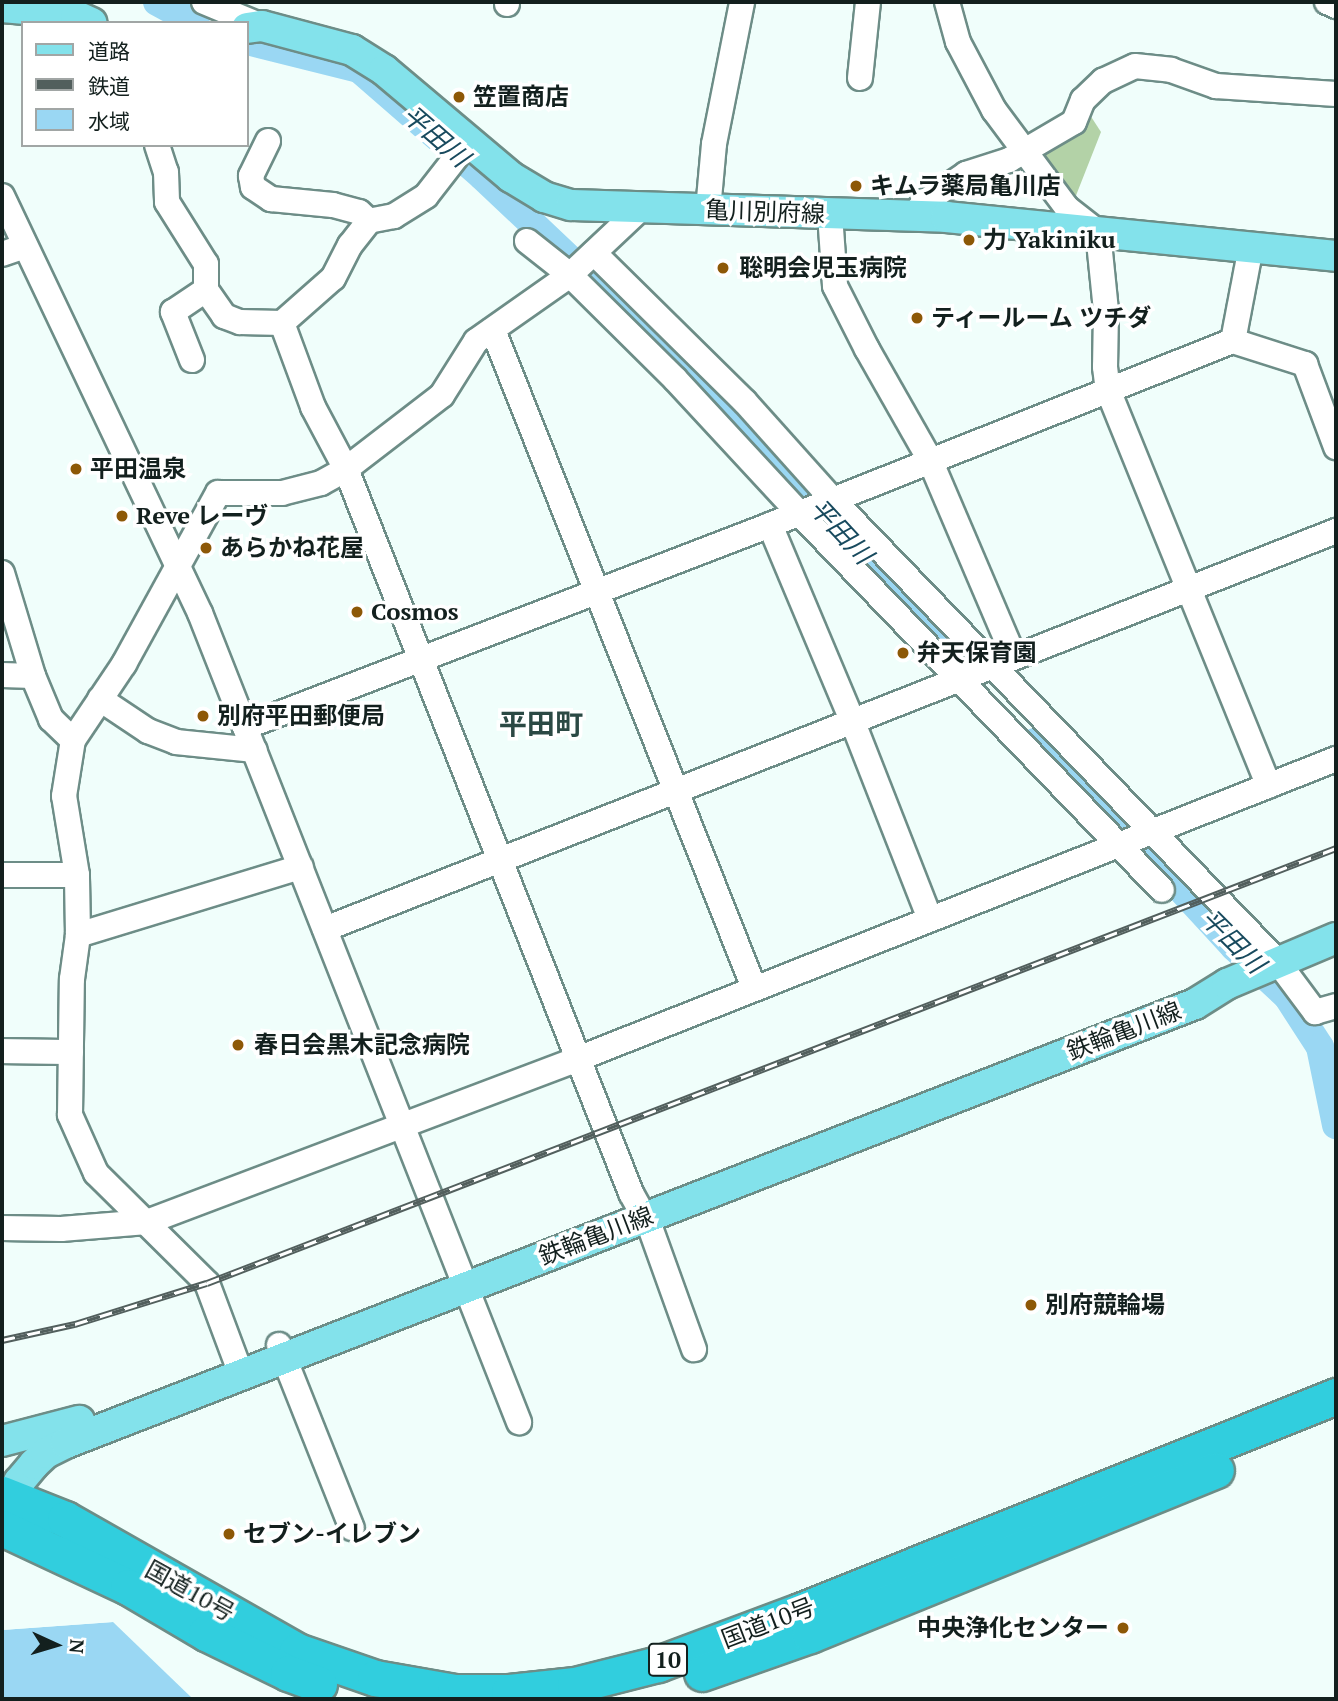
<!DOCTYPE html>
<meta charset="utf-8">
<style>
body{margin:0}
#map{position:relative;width:1338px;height:1701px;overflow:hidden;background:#f0fefb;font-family:"PT Serif","Noto Sans JP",serif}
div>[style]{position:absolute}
.green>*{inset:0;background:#b3d2a7}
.water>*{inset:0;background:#9ad7f3}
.pier>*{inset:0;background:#f0fefb}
.river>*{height:28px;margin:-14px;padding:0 14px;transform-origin:14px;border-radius:14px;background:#9ad7f3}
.roads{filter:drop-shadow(2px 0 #6d8d87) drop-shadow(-2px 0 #6d8d87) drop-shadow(0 2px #6d8d87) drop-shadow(0 -2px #6d8d87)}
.minor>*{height:24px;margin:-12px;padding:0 12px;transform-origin:12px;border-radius:12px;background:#fff}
.major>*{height:30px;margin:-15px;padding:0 15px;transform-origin:15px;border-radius:15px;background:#83e2eb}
.highway>*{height:35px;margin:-17.5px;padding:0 17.5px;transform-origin:17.5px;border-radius:17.5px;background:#31cede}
.rail>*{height:7px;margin-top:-3.5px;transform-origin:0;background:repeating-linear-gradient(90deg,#fff 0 13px,#525f5d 0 26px);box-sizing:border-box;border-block:2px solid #525f5d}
.dots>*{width:19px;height:19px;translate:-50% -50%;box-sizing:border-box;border:4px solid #fff;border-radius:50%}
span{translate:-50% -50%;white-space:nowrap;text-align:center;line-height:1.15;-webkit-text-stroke:7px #fff;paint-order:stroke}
.shield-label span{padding:2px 5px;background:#fff;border:2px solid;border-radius:5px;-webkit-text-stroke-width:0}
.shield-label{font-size:23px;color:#13201e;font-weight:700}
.poi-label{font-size:24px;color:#13201e;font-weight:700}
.left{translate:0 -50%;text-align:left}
.right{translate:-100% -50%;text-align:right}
.street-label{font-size:24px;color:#13201e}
.water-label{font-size:26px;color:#184a5e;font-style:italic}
.quarter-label{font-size:28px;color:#2b4944;font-weight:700}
.frame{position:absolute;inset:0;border:4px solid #13201e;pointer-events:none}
.legend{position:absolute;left:21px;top:21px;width:228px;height:126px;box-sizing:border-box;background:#fff;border:2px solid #a1a6a5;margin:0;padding:9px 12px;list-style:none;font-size:21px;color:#13201e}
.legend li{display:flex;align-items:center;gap:14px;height:35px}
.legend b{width:35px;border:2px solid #a1a6a5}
.north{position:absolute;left:21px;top:1610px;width:70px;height:70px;-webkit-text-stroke:5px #fff;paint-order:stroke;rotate:94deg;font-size:19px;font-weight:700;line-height:28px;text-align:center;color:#13201e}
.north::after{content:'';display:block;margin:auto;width:24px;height:32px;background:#13201e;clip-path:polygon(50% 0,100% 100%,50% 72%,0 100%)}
</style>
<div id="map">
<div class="green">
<i style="clip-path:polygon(1088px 112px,1101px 132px,1075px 198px,1034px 155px)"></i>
</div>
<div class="water">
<i style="clip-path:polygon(113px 1622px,193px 1699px,2px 1699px,2px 1630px)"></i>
</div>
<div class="pier">
<i style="clip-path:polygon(109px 1619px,113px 1622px,2px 1630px,2px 1626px)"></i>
</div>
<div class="river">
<i style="left:157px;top:2px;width:44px;rotate:28.3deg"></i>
<i style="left:247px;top:41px;width:115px;rotate:14deg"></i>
<i style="left:359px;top:69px;width:163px;rotate:41deg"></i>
<i style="left:482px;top:176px;width:282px;rotate:43.4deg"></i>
<i style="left:687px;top:370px;width:229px;rotate:46.1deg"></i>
<i style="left:846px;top:535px;width:162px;rotate:48.7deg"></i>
<i style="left:1035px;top:742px;width:169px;rotate:44.8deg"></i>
<i style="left:1155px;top:861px;width:117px;rotate:47.4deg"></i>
<i style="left:1234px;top:947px;width:72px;rotate:42.8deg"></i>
<i style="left:1287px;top:996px;width:61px;rotate:57.1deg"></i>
<i style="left:1320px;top:1047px;width:80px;rotate:78.4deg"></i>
</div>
<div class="roads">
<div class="minor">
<i style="left:204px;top:2px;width:63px;rotate:22.5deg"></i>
<i style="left:507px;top:2px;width:2px;rotate:90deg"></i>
<i style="left:947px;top:2px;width:41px;rotate:74.6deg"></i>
<i style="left:958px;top:42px;width:77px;rotate:62.1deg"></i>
<i style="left:994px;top:110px;width:122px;rotate:53.3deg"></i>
<i style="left:1067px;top:208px;width:39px;rotate:38deg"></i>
<i style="left:1098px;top:232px;width:79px;rotate:84.2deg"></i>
<i style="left:1106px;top:311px;width:56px;rotate:91deg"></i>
<i style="left:1105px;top:367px;width:23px;rotate:83deg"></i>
<i style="left:1108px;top:390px;width:427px;rotate:67.9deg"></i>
<i style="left:1327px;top:2px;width:10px;rotate:24deg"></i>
<i style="left:860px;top:78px;width:76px;rotate:-84deg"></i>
<i style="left:268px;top:141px;width:39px;rotate:116deg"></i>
<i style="left:251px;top:176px;width:11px;rotate:80deg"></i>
<i style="left:253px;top:187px;width:22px;rotate:34deg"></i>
<i style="left:271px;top:199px;width:62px;rotate:5.5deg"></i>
<i style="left:333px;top:205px;width:27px;rotate:15deg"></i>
<i style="left:359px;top:212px;width:13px;rotate:42deg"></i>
<i style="left:468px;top:142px;width:68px;rotate:127.9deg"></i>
<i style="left:426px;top:196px;width:38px;rotate:148deg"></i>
<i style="left:394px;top:216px;width:25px;rotate:169deg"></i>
<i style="left:369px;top:221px;width:31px;rotate:128deg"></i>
<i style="left:350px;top:245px;width:37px;rotate:117deg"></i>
<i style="left:333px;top:278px;width:68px;rotate:138.6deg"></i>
<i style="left:282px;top:323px;width:90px;rotate:69.7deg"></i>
<i style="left:313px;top:407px;width:70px;rotate:62deg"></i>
<i style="left:346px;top:469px;width:778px;rotate:68.51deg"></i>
<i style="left:631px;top:1193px;width:39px;rotate:61deg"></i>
<i style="left:650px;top:1227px;width:130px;rotate:70.2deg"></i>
<i style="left:157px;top:145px;width:28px;rotate:72deg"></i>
<i style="left:166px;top:172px;width:30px;rotate:88deg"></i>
<i style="left:167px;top:202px;width:73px;rotate:57.8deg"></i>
<i style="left:206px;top:264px;width:26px;rotate:90deg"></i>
<i style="left:206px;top:290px;width:32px;rotate:55deg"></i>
<i style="left:224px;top:316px;width:17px;rotate:21deg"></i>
<i style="left:240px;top:322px;width:42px;rotate:1.4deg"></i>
<i style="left:2px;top:196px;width:462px;rotate:64.6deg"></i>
<i style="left:200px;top:613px;width:870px;rotate:68.48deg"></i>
<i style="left:708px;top:210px;width:66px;rotate:-84.8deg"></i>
<i style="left:714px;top:144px;width:145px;rotate:-78.8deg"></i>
<i style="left:830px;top:214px;width:72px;rotate:86deg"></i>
<i style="left:835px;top:286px;width:71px;rotate:63.1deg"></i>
<i style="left:867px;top:349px;width:128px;rotate:60.4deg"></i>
<i style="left:930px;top:460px;width:214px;rotate:66.9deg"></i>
<i style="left:912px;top:216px;width:19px;rotate:-47deg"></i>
<i style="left:925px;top:202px;width:50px;rotate:-34.3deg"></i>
<i style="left:966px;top:174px;width:45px;rotate:-18deg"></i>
<i style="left:1009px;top:160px;width:75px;rotate:-30.3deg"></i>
<i style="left:1074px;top:122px;width:24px;rotate:-68deg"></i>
<i style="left:1083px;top:100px;width:28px;rotate:-44deg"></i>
<i style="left:1103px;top:81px;width:35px;rotate:-25deg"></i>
<i style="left:1135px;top:66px;width:36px;rotate:6deg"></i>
<i style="left:1171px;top:70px;width:48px;rotate:19.6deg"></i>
<i style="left:1216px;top:86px;width:120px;rotate:3.8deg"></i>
<i style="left:527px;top:241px;width:55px;rotate:38.3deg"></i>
<i style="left:570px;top:275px;width:148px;rotate:44.7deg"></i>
<i style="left:675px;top:379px;width:183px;rotate:47.2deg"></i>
<i style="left:799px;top:513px;width:523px;rotate:46.08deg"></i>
<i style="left:594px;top:253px;width:212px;rotate:44.6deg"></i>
<i style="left:745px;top:402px;width:130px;rotate:48.1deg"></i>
<i style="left:832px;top:499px;width:641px;rotate:46.07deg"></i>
<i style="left:1277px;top:961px;width:64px;rotate:53.3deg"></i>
<i style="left:1315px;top:1012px;width:22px;rotate:-16deg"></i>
<i style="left:2px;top:254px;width:24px;rotate:-19deg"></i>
<i style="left:493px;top:330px;width:708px;rotate:68.36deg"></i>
<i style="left:1233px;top:341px;width:96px;rotate:-79.2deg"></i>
<i style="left:192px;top:360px;width:52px;rotate:-111.6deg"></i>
<i style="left:173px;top:312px;width:40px;rotate:-34deg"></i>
<i style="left:770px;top:525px;width:212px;rotate:67.2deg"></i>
<i style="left:852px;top:720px;width:214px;rotate:68.6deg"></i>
<i style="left:2px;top:573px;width:108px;rotate:73.2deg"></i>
<i style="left:33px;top:676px;width:47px;rotate:67.3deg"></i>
<i style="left:51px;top:719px;width:30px;rotate:44deg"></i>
<i style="left:2px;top:675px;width:31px;rotate:2deg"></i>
<i style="left:100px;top:699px;width:58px;rotate:33.7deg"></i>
<i style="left:148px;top:731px;width:30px;rotate:21deg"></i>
<i style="left:176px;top:742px;width:79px;rotate:5.8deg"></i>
<i style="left:245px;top:727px;width:563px;rotate:-21.04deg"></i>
<i style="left:770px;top:525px;width:498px;rotate:-21.7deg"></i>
<i style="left:1233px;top:341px;width:76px;rotate:17.7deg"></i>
<i style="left:1305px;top:364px;width:89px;rotate:69.5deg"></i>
<i style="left:2px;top:875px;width:75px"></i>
<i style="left:325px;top:929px;width:1087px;rotate:-21.49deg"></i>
<i style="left:78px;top:935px;width:233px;rotate:-17deg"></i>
<i style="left:2px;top:1051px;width:69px;rotate:0.8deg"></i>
<i style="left:2px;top:1228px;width:59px;rotate:1deg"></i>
<i style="left:61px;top:1229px;width:86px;rotate:-4.7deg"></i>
<i style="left:147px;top:1222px;width:463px;rotate:-20.7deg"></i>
<i style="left:580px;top:1058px;width:813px;rotate:-21.58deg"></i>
<i style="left:279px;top:1345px;width:197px;rotate:68.3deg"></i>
<i style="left:241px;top:1374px;width:97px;rotate:-110.5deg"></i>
<i style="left:207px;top:1283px;width:156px;rotate:-135.3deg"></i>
<i style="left:96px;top:1173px;width:64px;rotate:-114.1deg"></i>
<i style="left:70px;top:1115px;width:136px;rotate:-89.2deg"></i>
<i style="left:72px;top:979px;width:44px;rotate:-82.2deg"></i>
<i style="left:78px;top:935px;width:60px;rotate:-91deg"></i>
<i style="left:77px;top:875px;width:80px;rotate:-99.3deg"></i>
<i style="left:64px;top:796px;width:57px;rotate:-80.9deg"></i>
<i style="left:73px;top:740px;width:92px;rotate:-56.1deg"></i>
<i style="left:124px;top:664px;width:195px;rotate:-61.2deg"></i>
<i style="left:218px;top:493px;width:64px"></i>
<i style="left:282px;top:493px;width:40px;rotate:-14.4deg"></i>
<i style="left:321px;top:483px;width:29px;rotate:-29deg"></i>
<i style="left:346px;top:469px;width:121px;rotate:-37.6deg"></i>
<i style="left:442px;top:395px;width:64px;rotate:-57.8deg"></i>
<i style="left:476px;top:341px;width:115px;rotate:-35.1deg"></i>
<i style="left:570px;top:275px;width:96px;rotate:-43.3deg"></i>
</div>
<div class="major">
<i style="left:2px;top:7px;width:38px;rotate:5deg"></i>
<i style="left:40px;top:10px;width:36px;rotate:9deg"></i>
<i style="left:76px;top:16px;width:17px;rotate:24deg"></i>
<i style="left:247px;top:28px;width:15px;rotate:-8deg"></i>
<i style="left:262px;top:26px;width:93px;rotate:14.9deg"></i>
<i style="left:352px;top:50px;width:38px;rotate:32deg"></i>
<i style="left:384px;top:70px;width:166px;rotate:40.1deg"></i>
<i style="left:511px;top:177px;width:39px;rotate:31deg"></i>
<i style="left:544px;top:197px;width:28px;rotate:17deg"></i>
<i style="left:571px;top:205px;width:375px;rotate:1.8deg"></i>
<i style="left:946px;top:217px;width:392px;rotate:5.7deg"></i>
<i style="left:2px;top:1441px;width:80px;rotate:-14.6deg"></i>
<i style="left:5px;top:1518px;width:39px;rotate:-69deg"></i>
<i style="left:19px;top:1482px;width:23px;rotate:-50deg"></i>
<i style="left:34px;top:1464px;width:16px;rotate:-43deg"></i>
<i style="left:46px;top:1453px;width:22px;rotate:-27deg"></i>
<i style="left:66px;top:1443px;width:1211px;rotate:-21.25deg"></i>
<i style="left:1195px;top:1004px;width:38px;rotate:-32deg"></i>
<i style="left:1227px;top:984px;width:118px;rotate:-22.9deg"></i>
</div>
<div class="highway">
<i style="left:2px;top:1494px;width:68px;rotate:21.6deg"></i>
<i style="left:65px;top:1519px;width:267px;rotate:29.6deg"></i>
<i style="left:297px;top:1651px;width:83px;rotate:19.1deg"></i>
<i style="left:375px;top:1678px;width:81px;rotate:9.9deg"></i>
<i style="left:455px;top:1692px;width:54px"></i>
<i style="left:509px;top:1692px;width:66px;rotate:-6.1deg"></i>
<i style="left:575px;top:1685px;width:86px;rotate:-14.2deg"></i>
<i style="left:658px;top:1664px;width:152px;rotate:-20.5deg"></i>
<i style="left:800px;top:1611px;width:578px;rotate:-21.86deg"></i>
<i style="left:2px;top:1528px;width:139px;rotate:25.1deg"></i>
<i style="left:128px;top:1587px;width:91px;rotate:30.5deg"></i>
<i style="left:206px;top:1633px;width:91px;rotate:26deg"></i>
<i style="left:288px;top:1673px;width:33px;rotate:20deg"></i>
<i style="left:702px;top:1673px;width:114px;rotate:-19.4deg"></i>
<i style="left:810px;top:1635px;width:438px;rotate:-22.1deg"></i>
</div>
</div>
<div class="rail">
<i style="left:2px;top:1340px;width:75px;rotate:-12.4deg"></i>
<i style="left:75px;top:1324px;width:138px;rotate:-17.3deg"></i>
<i style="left:207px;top:1283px;width:1210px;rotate:-21.07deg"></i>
</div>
<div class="dots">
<i style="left:459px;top:97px;background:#8d5807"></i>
<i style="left:856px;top:186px;background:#8d5807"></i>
<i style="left:969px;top:240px;background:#8d5807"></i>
<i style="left:723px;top:268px;background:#8d5807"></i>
<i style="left:917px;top:318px;background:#8d5807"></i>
<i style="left:76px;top:469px;background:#8d5807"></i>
<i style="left:122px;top:516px;background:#8d5807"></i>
<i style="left:206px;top:548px;background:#8d5807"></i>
<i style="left:357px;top:612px;background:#8d5807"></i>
<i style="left:903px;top:653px;background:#8d5807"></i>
<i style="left:203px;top:716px;background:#8d5807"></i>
<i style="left:238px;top:1045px;background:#8d5807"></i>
<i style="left:1031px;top:1305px;background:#8d5807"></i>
<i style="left:229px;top:1534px;background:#8d5807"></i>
<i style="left:1123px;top:1628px;background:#8d5807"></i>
</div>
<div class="shield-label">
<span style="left:668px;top:1660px">10</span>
</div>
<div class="poi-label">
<span class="left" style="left:473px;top:97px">笠置商店</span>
<span class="left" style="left:870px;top:186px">キムラ薬局亀川店</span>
<span class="left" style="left:983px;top:240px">力 Yakiniku</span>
<span class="left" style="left:739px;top:268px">聡明会児玉病院</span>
<span class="left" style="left:931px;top:318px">ティールーム ツチダ</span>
<span class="left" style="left:90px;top:469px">平田温泉</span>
<span class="left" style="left:136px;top:516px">Reve レーヴ</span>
<span class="left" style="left:220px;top:548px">あらかね花屋</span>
<span class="left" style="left:371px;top:612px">Cosmos</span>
<span class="left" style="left:917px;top:653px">弁天保育園</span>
<span class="left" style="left:217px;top:716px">別府平田郵便局</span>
<span class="left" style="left:254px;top:1045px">春日会黒木記念病院</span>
<span class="left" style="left:1045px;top:1305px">別府競輪場</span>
<span class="left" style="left:243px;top:1534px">セブン-イレブン</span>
<span class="right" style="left:1109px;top:1628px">中央浄化センター</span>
</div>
<div class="street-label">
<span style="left:765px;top:212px;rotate:2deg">亀川別府線</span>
<span style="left:1124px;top:1031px;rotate:-21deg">鉄輪亀川線</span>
<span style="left:596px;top:1236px;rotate:-21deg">鉄輪亀川線</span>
<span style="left:190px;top:1591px;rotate:29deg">国道10号</span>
<span style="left:768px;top:1623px;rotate:-21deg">国道10号</span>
</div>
<div class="water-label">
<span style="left:436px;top:136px;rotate:41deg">平田川</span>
<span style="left:841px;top:531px;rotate:47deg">平田川</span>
<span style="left:1233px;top:941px;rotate:45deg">平田川</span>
</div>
<div class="quarter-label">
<span style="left:541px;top:724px">平田町</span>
</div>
<div class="frame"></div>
<ul class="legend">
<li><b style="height:9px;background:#83e2eb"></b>道路</li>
<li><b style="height:9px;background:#525f5d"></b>鉄道</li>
<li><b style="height:19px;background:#9ad7f3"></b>水域</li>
</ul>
<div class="north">N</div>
</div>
